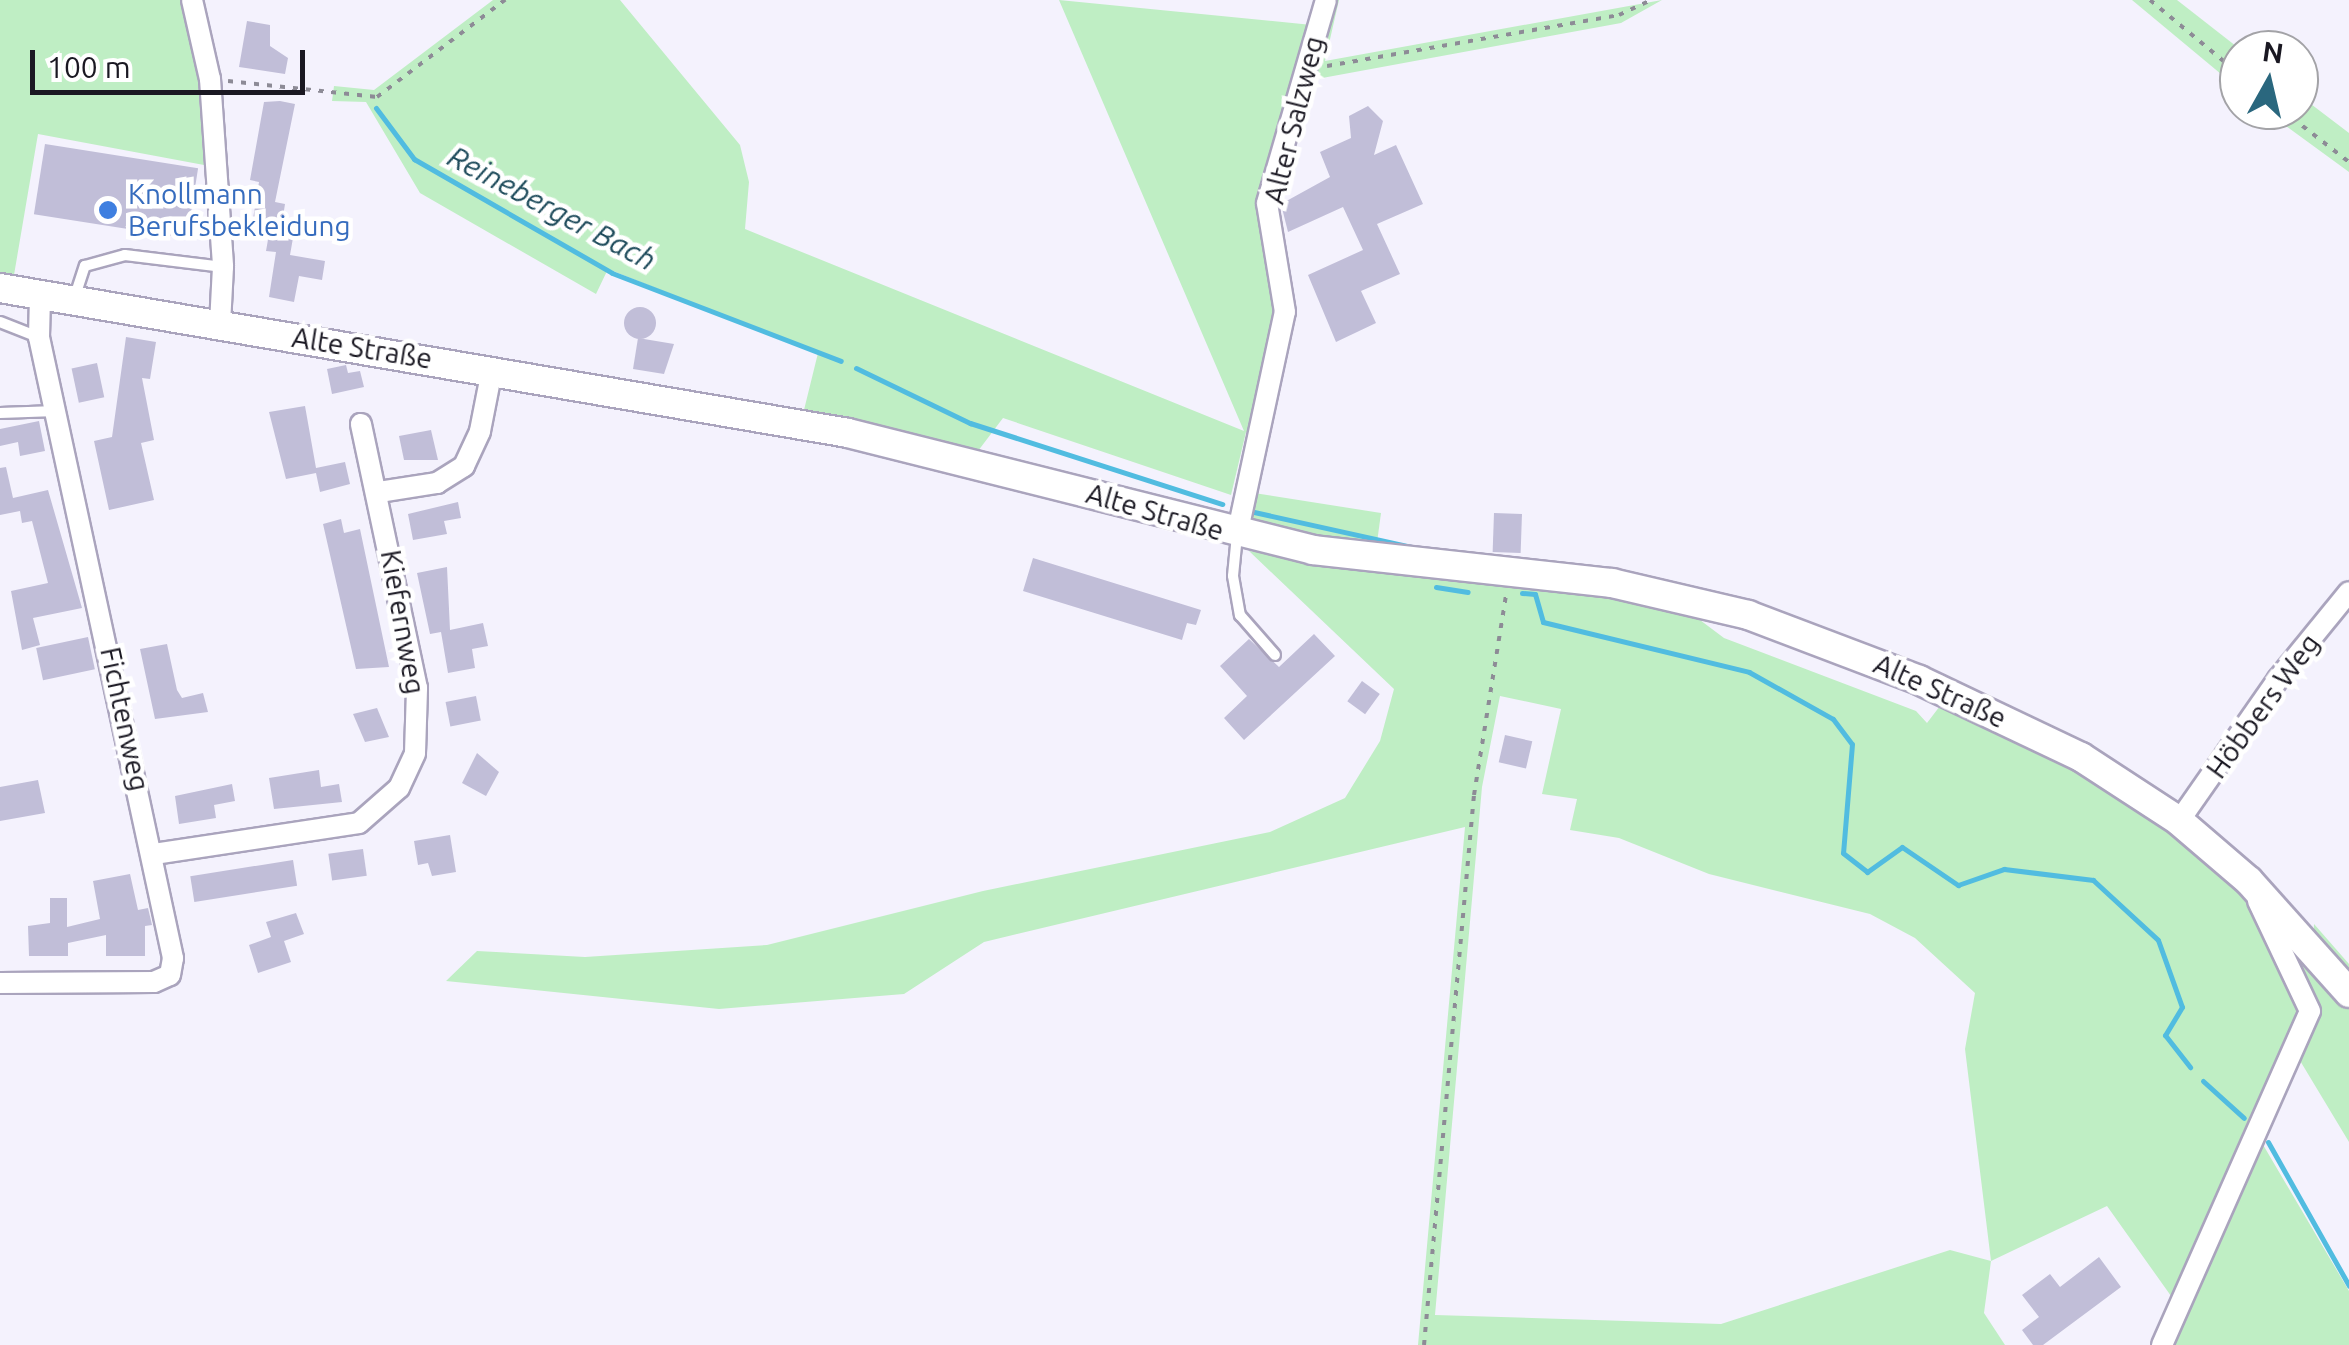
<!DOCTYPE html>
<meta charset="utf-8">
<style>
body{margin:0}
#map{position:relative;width:2349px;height:1345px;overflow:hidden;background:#f4f2fd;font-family:Ubuntu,sans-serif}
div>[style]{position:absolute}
.green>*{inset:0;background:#bfeec4}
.stream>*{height:5px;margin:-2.5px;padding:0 2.5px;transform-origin:2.5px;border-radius:2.5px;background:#51bce0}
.building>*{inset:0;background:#c1bed8;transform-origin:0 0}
.round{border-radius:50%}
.path>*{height:4px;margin-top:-2px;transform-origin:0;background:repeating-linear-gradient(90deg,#8d8b96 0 5px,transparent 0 13px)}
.roads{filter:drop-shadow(2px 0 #aaa4bd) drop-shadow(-2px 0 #aaa4bd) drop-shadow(0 2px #aaa4bd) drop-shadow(0 -2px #aaa4bd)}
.service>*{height:10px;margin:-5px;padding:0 5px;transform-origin:5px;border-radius:5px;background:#fff}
.minor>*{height:20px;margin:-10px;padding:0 10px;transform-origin:10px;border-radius:10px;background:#fff}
.secondary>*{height:28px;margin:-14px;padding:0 14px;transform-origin:14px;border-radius:14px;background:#fff}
.dots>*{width:28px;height:28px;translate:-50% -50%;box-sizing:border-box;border:5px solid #fff;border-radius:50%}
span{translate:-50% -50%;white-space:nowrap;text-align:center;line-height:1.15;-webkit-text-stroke:9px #fff;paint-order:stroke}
.street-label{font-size:28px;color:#1a1822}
.shop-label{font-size:28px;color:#366cbe}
.left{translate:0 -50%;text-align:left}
.water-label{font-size:30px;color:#1e4b5b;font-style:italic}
.north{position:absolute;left:2219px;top:30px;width:100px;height:100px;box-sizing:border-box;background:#fff;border:2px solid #a3a3a7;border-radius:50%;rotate:8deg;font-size:28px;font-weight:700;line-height:40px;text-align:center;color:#1a1822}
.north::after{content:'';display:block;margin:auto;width:35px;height:45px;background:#2a677e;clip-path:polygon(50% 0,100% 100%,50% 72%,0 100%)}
.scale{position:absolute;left:30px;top:50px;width:275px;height:45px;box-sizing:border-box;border:5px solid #1a1822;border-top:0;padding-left:12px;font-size:30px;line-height:35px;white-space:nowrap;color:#1a1822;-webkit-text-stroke:8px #fff;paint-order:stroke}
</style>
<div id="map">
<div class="green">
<i style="clip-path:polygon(0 0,184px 0,194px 25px,204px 165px,38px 134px,14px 275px,0 272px)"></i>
<i style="clip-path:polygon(493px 0,620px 0,740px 145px,749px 182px,745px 229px,1244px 431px,1059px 0,1312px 25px,1320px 0,1339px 0,1325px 61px,1662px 0,1621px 23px,1295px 83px,1263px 188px,1274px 321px,1253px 432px,1246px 432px,1231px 495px,1003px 418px,978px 451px,803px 414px,818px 353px,608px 269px,596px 294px,420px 193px,366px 102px,332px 101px,334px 86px,374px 90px)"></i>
<i style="clip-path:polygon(2132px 0,2177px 0,2241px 50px,2239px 89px)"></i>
<i style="clip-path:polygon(2299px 95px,2349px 133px,2349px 172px,2264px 110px,2299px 110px)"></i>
<i style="clip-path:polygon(1254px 493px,1381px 513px,1376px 550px,1247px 524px)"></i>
<i style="clip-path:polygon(evenodd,1249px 551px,1497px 584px,1501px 564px,1688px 611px,1724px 638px,1916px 711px,1927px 723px,1943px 702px,2107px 784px,2171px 829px,2313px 956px,2314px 924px,2349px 964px,2349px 1142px,2299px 1059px,2262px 1143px,2349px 1291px,2349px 1345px,2155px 1345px,2176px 1303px,2107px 1206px,1991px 1261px,1984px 1313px,2005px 1345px,1418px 1345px,1465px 827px,984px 942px,904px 994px,719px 1009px,446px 981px,477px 951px,585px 957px,767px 945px,983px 891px,1270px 832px,1345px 798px,1380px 741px,1394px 689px,1249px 551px,1500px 696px,1561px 709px,1542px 794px,1577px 799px,1570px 830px,1619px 838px,1709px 874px,1870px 914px,1915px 938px,1975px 993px,1965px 1049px,1991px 1261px,1950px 1250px,1721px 1324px,1435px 1315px,1482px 787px,1500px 696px)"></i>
</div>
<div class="stream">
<i style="left:376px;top:108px;width:64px;rotate:53.3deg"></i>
<i style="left:414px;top:159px;width:228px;rotate:29.9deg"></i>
<i style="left:612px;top:273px;width:245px;rotate:21deg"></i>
<i style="left:856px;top:368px;width:127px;rotate:25.8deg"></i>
<i style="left:970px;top:423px;width:265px;rotate:17.8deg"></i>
<i style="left:1254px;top:512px;width:167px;rotate:12.5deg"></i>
<i style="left:1436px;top:587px;width:32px;rotate:9deg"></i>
<i style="left:1522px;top:593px;width:13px;rotate:4deg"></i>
<i style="left:1535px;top:594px;width:29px;rotate:74deg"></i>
<i style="left:1543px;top:622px;width:212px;rotate:13.6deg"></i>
<i style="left:1749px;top:672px;width:96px;rotate:29.2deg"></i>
<i style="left:1833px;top:719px;width:31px;rotate:53deg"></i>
<i style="left:1852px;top:744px;width:109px;rotate:94.7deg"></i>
<i style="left:1843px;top:853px;width:31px;rotate:38deg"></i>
<i style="left:1867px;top:872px;width:43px;rotate:-35.5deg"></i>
<i style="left:1902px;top:847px;width:68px;rotate:34.2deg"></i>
<i style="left:1958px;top:885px;width:49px;rotate:-19.2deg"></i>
<i style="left:2004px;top:869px;width:90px;rotate:7deg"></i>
<i style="left:2093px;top:880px;width:88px;rotate:42.7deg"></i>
<i style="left:2158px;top:940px;width:71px;rotate:70.3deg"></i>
<i style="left:2182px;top:1007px;width:33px;rotate:121deg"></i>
<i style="left:2165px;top:1035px;width:41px;rotate:52deg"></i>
<i style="left:2203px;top:1081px;width:55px;rotate:42.1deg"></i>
<i style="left:2268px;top:1142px;width:165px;rotate:60.6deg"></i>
</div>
<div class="building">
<i style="clip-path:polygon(247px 21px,270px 25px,270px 46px,288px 58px,285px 74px,239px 67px)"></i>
<i style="clip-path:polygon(280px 101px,295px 104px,275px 202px,285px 204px,280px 236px,293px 238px,290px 255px,325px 261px,322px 280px,299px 276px,294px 302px,269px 297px,276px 252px,266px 251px,269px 234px,251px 231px,259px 182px,250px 180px,264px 102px)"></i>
<i style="clip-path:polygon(1368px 106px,1383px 121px,1374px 155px,1396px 145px,1423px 204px,1377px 224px,1400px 274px,1361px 291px,1376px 323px,1336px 342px,1308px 275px,1363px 250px,1343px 207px,1288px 232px,1281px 204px,1330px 177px,1320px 152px,1351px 138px,1349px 116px)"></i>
<i style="left:45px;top:144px;width:155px;height:71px;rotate:9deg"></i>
<i class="round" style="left:624px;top:307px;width:32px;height:32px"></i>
<i style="clip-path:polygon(126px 337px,156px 342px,150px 379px,142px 378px,154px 440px,141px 443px,154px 500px,109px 510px,94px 441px,112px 437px)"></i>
<i style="clip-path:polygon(638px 338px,674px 344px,664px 374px,633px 369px)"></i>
<i style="left:97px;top:363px;width:35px;height:26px;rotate:78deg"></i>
<i style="clip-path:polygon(346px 365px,348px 373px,360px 371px,364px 387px,332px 394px,327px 369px)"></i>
<i style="clip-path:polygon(305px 406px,316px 468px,345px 462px,350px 484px,320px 492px,316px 473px,286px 479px,269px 412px)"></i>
<i style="clip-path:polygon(39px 421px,45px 451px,20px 456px,18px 442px,0 446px,0 429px)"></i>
<i style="clip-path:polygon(431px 430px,438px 460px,404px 460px,399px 436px)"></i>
<i style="clip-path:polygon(6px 467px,13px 498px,48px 490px,82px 608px,33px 618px,40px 645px,22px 650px,11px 591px,48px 583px,32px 521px,22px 523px,20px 511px,0 515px,0 468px)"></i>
<i style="clip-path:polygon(458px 502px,461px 518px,444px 521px,447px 534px,413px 540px,408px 514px)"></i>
<i style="left:1494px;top:513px;width:28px;height:39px;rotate:2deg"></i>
<i style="clip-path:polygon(341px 519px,344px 533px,360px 529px,389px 667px,356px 669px,323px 524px)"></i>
<i style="clip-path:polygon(1033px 558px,1201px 610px,1196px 625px,1187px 623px,1182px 640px,1023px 591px)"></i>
<i style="clip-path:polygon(447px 567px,450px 630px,483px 623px,488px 646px,472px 649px,475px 668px,448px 673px,441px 632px,430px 634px,417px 573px)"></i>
<i style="clip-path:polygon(1314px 634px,1335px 656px,1244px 740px,1224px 718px,1247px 696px,1220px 666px,1249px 639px,1279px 667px)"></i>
<i style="left:88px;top:637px;width:33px;height:53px;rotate:78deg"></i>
<i style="clip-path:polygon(167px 644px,177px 690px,182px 698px,203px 693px,208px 712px,155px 719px,140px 649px)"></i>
<i style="left:1362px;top:681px;width:22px;height:25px;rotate:36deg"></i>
<i style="left:476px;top:696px;width:25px;height:31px;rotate:79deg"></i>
<i style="clip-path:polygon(377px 708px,389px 737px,365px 742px,353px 714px)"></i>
<i style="left:1505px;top:735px;width:28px;height:28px;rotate:13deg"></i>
<i style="clip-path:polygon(477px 753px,499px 772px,486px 796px,462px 783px)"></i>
<i style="clip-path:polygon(319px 770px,321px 787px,339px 784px,342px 802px,274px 809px,269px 778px)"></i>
<i style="clip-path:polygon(38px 780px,45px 813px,0 821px,0 787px)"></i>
<i style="clip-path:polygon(232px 784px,235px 801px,214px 805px,216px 818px,179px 824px,175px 796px)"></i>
<i style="clip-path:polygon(450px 835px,456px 872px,432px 876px,428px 863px,418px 865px,414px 841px)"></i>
<i style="left:363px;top:849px;width:27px;height:35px;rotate:82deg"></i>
<i style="left:293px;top:860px;width:26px;height:104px;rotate:81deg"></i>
<i style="clip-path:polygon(130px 874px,138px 910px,148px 908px,152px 925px,145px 926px,145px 956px,106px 956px,106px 935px,68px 943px,68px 956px,29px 956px,28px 926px,50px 923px,50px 898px,67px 898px,67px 927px,100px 919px,93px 881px)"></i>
<i style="clip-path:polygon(296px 913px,304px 934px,284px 941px,291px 962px,258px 973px,249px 945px,271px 937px,266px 922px)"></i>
<i style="clip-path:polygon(2099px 1257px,2121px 1287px,2043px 1345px,2033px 1345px,2022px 1330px,2039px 1317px,2022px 1295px,2050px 1274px,2060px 1287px)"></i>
</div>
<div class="path">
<i style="left:2150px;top:0;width:116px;rotate:39.7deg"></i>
<i style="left:1327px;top:66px;width:296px;rotate:-9.9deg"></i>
<i style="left:1619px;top:15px;width:35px;rotate:-25deg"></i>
<i style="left:228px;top:81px;width:150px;rotate:6.1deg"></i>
<i style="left:377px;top:97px;width:161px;rotate:-37.2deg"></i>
<i style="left:2282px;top:110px;width:85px;rotate:37.8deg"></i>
<i style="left:1424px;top:1345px;width:552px;rotate:-84.81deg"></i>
<i style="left:1474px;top:795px;width:203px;rotate:-80.9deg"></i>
</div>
<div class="roads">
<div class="service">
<i style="left:74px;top:299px;width:35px;rotate:-72deg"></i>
<i style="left:85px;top:266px;width:41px;rotate:-15.4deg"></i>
<i style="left:125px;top:255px;width:99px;rotate:7deg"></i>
<i style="left:0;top:322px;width:41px;rotate:21.5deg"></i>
<i style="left:0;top:413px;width:56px;rotate:-2deg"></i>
<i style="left:1237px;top:535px;width:41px;rotate:95.6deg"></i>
<i style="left:1233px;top:576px;width:40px;rotate:80deg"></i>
<i style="left:1240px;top:615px;width:53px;rotate:48.8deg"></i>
</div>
<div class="minor">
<i style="left:192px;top:0;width:81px;rotate:77.2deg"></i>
<i style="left:210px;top:79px;width:188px;rotate:86deg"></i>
<i style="left:223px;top:267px;width:58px;rotate:93deg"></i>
<i style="left:379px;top:492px;width:59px;rotate:-8.8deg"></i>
<i style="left:437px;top:483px;width:32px;rotate:-32deg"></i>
<i style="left:464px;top:466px;width:38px;rotate:-65deg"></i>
<i style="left:480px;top:431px;width:62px;rotate:-78.9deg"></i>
<i style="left:1237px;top:535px;width:228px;rotate:-77.9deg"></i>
<i style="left:1285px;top:312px;width:110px;rotate:-99.4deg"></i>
<i style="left:1267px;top:203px;width:211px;rotate:-73.8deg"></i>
<i style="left:2179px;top:821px;width:173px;rotate:-55.1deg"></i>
<i style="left:2278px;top:679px;width:112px;rotate:-50.8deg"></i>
<i style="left:154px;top:854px;width:207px;rotate:-8.6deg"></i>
<i style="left:359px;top:823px;width:53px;rotate:-41.2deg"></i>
<i style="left:399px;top:788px;width:38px;rotate:-65deg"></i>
<i style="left:415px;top:753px;width:65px;rotate:-88.2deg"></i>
<i style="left:417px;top:688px;width:270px;rotate:-102deg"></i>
<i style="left:0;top:983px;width:154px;rotate:-0.4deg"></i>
<i style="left:154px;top:982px;width:17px;rotate:-24deg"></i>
<i style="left:170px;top:975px;width:17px;rotate:-80deg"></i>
<i style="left:173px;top:958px;width:635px;rotate:-102.18deg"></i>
<i style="left:39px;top:337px;width:42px;rotate:-88.6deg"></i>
<i style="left:2162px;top:1345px;width:365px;rotate:-66.1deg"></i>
<i style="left:2310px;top:1011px;width:122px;rotate:-115.3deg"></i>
</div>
<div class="secondary">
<i style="left:0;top:288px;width:860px;rotate:9.7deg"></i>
<i style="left:848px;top:433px;width:479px;rotate:14.1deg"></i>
<i style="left:1313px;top:550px;width:301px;rotate:6.3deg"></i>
<i style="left:1612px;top:583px;width:140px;rotate:13.2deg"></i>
<i style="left:1748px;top:615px;width:183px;rotate:20.8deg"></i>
<i style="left:1919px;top:680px;width:179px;rotate:25.4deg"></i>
<i style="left:2081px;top:757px;width:117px;rotate:33.1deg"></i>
<i style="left:2179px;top:821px;width:92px;rotate:40.6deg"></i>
<i style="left:2249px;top:881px;width:150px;rotate:48.2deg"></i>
</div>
</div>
<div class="dots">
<i style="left:108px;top:210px;background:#3f7fe0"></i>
</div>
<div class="street-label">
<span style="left:1294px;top:120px;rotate:-76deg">Alter Salzweg</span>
<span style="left:362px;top:348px;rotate:9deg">Alte Straße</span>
<span style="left:1155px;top:512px;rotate:16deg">Alte Straße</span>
<span style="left:403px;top:622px;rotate:80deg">Kiefernweg</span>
<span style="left:1940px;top:691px;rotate:24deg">Alte Straße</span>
<span style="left:2263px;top:706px;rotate:-54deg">Höbbers Weg</span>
<span style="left:125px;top:719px;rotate:78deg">Fichtenweg</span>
</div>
<div class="shop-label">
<span class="left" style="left:128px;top:210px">Knollmann<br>Berufsbekleidung</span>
</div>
<div class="water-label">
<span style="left:552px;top:208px;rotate:28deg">Reineberger Bach</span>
</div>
<div class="north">N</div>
<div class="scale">100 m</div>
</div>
